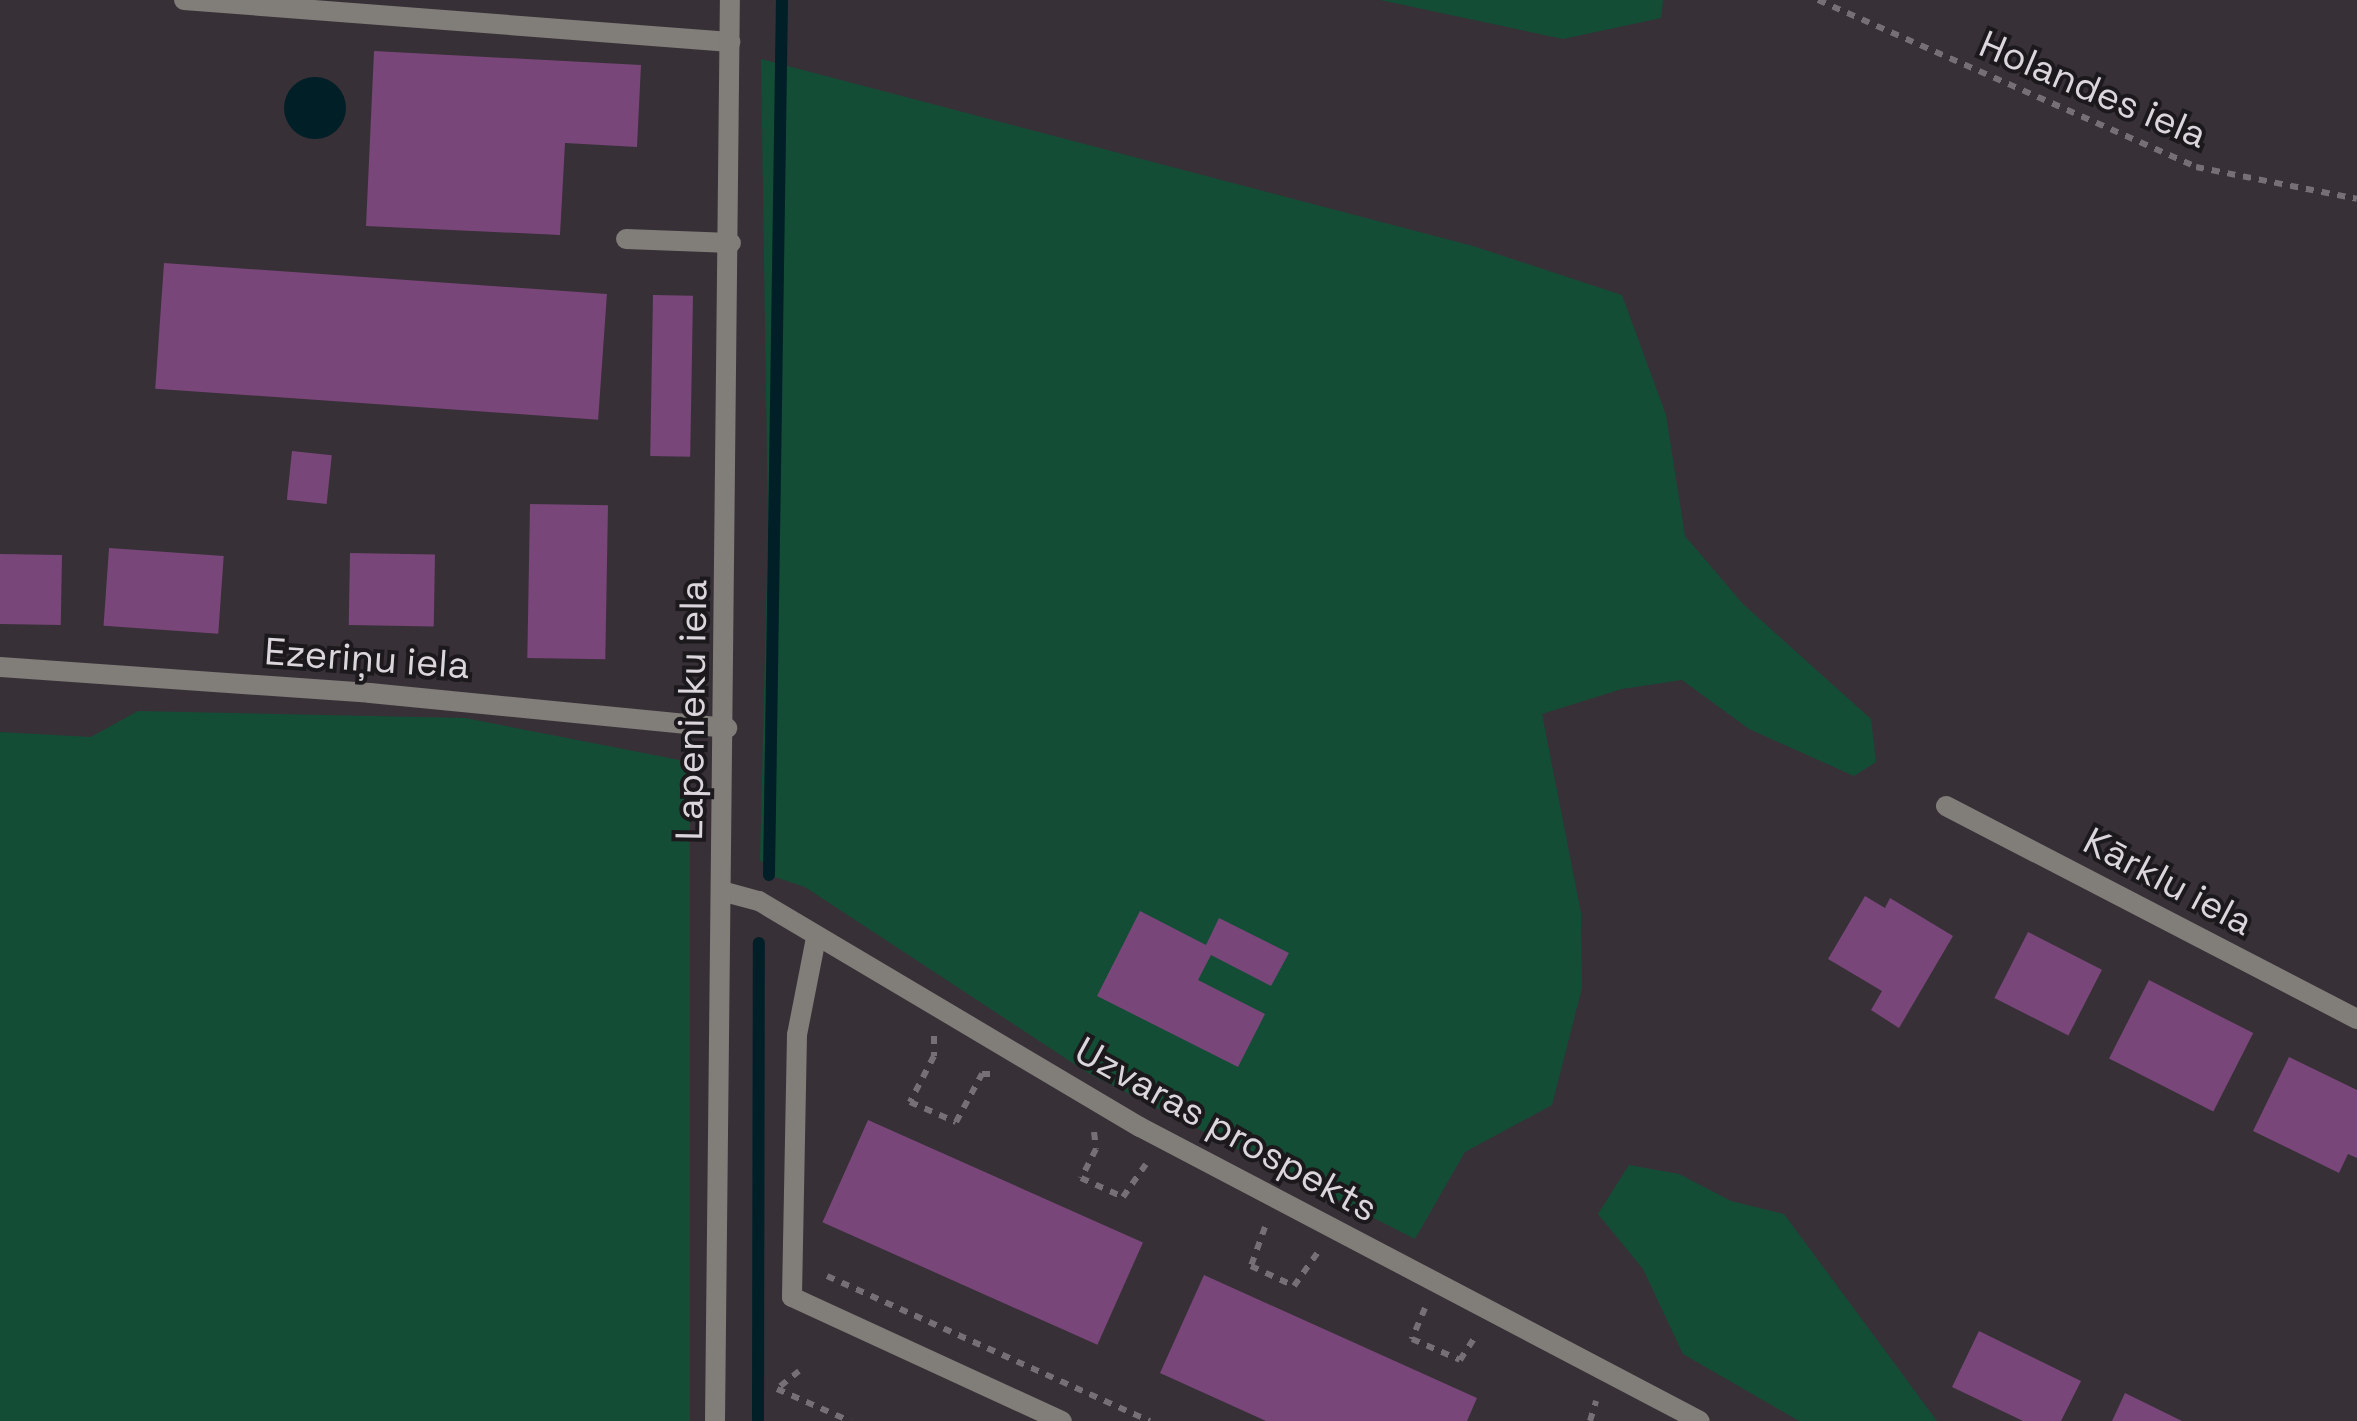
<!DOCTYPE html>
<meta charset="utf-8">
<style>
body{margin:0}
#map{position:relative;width:2357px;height:1421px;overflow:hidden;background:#373037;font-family:"Space Grotesk",sans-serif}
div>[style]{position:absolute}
.green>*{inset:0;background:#144d36}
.water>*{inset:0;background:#011f27}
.round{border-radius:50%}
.stream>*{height:12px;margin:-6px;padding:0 6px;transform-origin:6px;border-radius:6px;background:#011f27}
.building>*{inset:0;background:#784678;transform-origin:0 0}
.path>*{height:6px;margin-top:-3px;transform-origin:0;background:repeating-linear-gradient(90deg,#767076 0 8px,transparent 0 16px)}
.lane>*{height:20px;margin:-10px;padding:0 10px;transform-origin:10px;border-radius:10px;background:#817d79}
.street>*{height:20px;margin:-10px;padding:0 10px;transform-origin:10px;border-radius:10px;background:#817d79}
span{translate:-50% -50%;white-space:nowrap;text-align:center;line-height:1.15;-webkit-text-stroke:8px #1c191c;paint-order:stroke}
.street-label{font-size:38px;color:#dbd6db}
</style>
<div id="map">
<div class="green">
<i style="clip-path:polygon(1380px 0,1663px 0,1661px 18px,1563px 39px)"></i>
<i style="clip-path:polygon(761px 59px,1473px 246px,1622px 295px,1666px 415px,1685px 536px,1743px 604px,1871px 719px,1876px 762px,1854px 776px,1749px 729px,1682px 680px,1622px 689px,1542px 714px,1581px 913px,1582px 988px,1552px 1105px,1465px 1152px,1415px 1239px,1088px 1073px,805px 887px,769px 875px,770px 865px,760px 861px,768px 528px)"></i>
<i style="clip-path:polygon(138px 711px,465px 718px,690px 762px,690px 1421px,0 1421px,0 732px,91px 737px)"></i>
<i style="clip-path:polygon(1629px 1165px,1679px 1174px,1731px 1201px,1784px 1214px,1937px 1421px,1799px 1421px,1683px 1354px,1643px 1269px,1598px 1214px)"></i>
</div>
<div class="water">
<i class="round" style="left:284px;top:77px;width:62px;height:62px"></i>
</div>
<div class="stream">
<i style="left:769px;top:875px;width:875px;rotate:-89.15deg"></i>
<i style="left:758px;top:1421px;width:478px;rotate:-89.9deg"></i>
</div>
<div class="building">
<i style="clip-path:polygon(374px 51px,641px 65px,637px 147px,565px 143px,560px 235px,366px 226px)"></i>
<i style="left:164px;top:263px;width:444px;height:126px;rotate:4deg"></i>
<i style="left:653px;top:295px;width:40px;height:161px;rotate:1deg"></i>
<i style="left:292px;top:451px;width:40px;height:49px;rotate:6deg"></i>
<i style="left:530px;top:504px;width:78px;height:154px;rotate:1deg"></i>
<i style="left:109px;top:548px;width:115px;height:78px;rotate:4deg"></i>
<i style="left:350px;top:553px;width:85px;height:72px;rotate:1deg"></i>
<i style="left:0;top:554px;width:62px;height:70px;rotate:1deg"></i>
<i style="clip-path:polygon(1865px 896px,1885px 908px,1890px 898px,1953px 936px,1899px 1028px,1871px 1010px,1882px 991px,1828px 959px)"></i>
<i style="clip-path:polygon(1140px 911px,1206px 945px,1219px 918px,1289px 953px,1271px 986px,1211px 955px,1198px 980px,1265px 1014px,1238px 1067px,1097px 996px)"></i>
<i style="left:2028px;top:932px;width:83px;height:74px;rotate:27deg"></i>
<i style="left:2149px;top:980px;width:117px;height:88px;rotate:27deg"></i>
<i style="clip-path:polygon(2289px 1057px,2357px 1090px,2357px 1158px,2348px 1154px,2339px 1173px,2253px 1131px)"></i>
<i style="left:868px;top:1120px;width:301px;height:112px;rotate:24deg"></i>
<i style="clip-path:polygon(1204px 1275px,1477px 1398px,1467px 1421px,1266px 1421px,1160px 1373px)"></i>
<i style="clip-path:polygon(1979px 1331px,2081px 1381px,2061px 1421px,2023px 1421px,1952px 1387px)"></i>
<i style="clip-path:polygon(2125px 1393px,2182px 1421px,2112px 1421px)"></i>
</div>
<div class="path">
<i style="left:1818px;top:0;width:413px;rotate:23.8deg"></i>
<i style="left:2196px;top:167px;width:164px;rotate:11.2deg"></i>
<i style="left:934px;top:1036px;width:20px;rotate:90deg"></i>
<i style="left:934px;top:1056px;width:52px;rotate:117.6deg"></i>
<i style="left:910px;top:1102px;width:50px;rotate:23.5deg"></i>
<i style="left:956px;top:1122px;width:55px;rotate:-61.6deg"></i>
<i style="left:982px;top:1074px;width:11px"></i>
<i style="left:1094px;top:1132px;width:17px;rotate:83deg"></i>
<i style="left:1096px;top:1149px;width:33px;rotate:117deg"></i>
<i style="left:1081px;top:1178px;width:46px;rotate:24.3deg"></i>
<i style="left:1123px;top:1197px;width:40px;rotate:-55.1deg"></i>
<i style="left:1265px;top:1227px;width:41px;rotate:109.7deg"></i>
<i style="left:1251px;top:1266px;width:47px;rotate:24.9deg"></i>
<i style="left:1294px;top:1286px;width:42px;rotate:-54.8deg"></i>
<i style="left:827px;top:1276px;width:354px;rotate:24.2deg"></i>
<i style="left:1425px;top:1308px;width:34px;rotate:113deg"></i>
<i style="left:1412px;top:1339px;width:52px;rotate:23.6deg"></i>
<i style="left:1460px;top:1360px;width:30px;rotate:-57deg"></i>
<i style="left:799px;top:1371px;width:28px;rotate:141deg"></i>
<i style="left:777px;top:1389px;width:80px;rotate:23.7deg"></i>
<i style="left:1590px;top:1421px;width:21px;rotate:-73deg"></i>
</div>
<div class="lane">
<i style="left:626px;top:239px;width:105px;rotate:2.2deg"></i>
</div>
<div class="street">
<i style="left:184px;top:0;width:548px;rotate:4.4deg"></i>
<i style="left:0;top:667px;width:371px;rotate:4deg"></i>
<i style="left:370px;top:693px;width:359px;rotate:5.6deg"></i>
<i style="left:1946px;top:806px;width:463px;rotate:27.4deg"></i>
<i style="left:725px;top:892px;width:35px;rotate:15deg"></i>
<i style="left:759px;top:901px;width:443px;rotate:30.7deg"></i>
<i style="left:1140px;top:1127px;width:632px;rotate:27.7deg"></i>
<i style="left:816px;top:938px;width:99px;rotate:101.1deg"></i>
<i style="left:797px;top:1035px;width:262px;rotate:91.1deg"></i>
<i style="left:792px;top:1297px;width:297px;rotate:24.7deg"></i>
<i style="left:715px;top:1421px;width:1421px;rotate:-89.4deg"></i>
</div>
<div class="street-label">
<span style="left:2093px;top:90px;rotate:23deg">Holandes iela</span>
<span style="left:367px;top:659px;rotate:4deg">Ezeriņu iela</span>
<span style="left:692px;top:710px;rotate:-89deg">Lapenieku iela</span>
<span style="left:2168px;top:882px;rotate:28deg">Kārklu iela</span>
<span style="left:1226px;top:1130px;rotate:29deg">Uzvaras prospekts</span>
</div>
</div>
